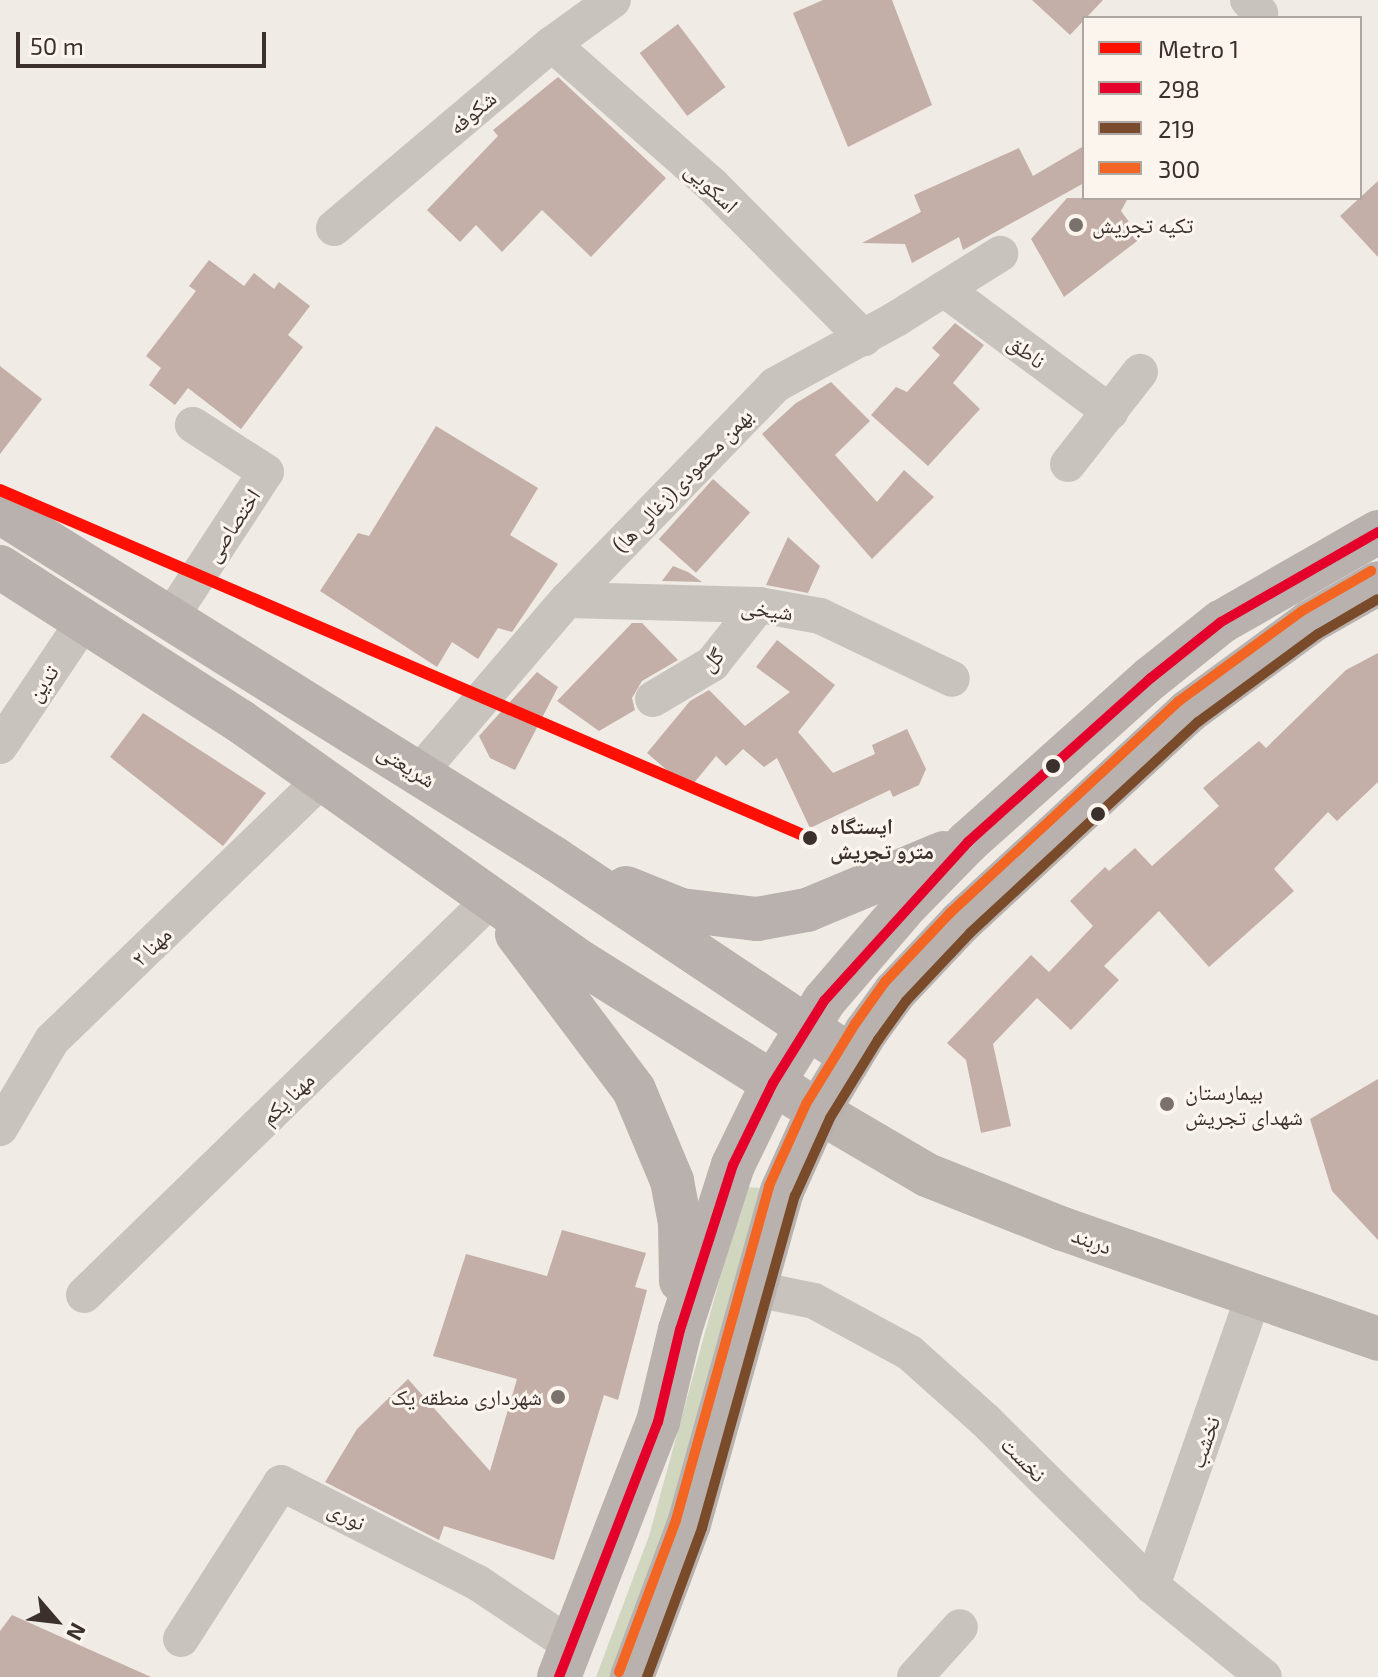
<!DOCTYPE html>
<meta charset="utf-8">
<style>
body{margin:0}
#map{position:relative;width:1378px;height:1677px;overflow:hidden;background:#f0ebe5;font-family:"Exo 2","Noto Naskh Arabic",sans-serif}
div>[style]{position:absolute}
.green>*{inset:0;background:#d1d6bf}
.building>*{inset:0;background:#c3afa7;transform-origin:0 0}
.street>*{height:36px;margin:-18px;padding:0 18px;transform-origin:18px;border-radius:18px;background:#c9c3be}
.secondary>*{height:44px;margin:-22px;padding:0 22px;transform-origin:22px;border-radius:22px;background:#bab3ae}
.primary>*{height:44px;margin:-22px;padding:0 22px;transform-origin:22px;border-radius:22px;background:#b8b1ad}
.bus-1>*{height:10px;margin:-5px;padding:0 5px;transform-origin:5px;border-radius:5px;background:#e4002b}
.bus-2>*{height:10px;margin:-5px;padding:0 5px;transform-origin:5px;border-radius:5px;background:#7a4b2a}
.bus-3>*{height:10px;margin:-5px;padding:0 5px;transform-origin:5px;border-radius:5px;background:#f26522}
.metro-1>*{height:12px;margin:-6px;padding:0 6px;transform-origin:6px;border-radius:6px;background:#ff0f04}
.dots>*{width:22px;height:22px;translate:-50% -50%;box-sizing:border-box;border:4px solid #fbf5ee;border-radius:50%}
span{translate:-50% -50%;white-space:nowrap;text-align:center;line-height:1.15;-webkit-text-stroke:6px #fbf5ee;paint-order:stroke}
.street-label{font-size:22px;color:#3b302b}
.poi-label{font-size:22px;color:#3b302b}
.left{translate:0 -50%;text-align:left}
.right{translate:-100% -50%;text-align:right}
.stop-label{font-size:22px;color:#3b302b;font-weight:700}
.legend{position:absolute;left:1082px;top:16px;width:280px;height:184px;box-sizing:border-box;background:#fbf5ee;border:2px solid #aea6a0;margin:0;padding:10px 14px;list-style:none;font-size:24px;color:#3b302b}
.legend li{display:flex;align-items:center;gap:16px;height:40px}
.legend b{width:40px;border:2px solid #aea6a0}
.north{position:absolute;left:16px;top:1581px;width:80px;height:80px;-webkit-text-stroke:6px #fbf5ee;paint-order:stroke;rotate:118deg;font-size:22px;font-weight:700;line-height:32px;text-align:center;color:#3b302b}
.north::after{content:'';display:block;margin:auto;width:28px;height:36px;background:#3b302b;clip-path:polygon(50% 0,100% 100%,50% 72%,0 100%)}
.scale{position:absolute;left:16px;top:32px;width:250px;height:36px;box-sizing:border-box;border:4px solid #3b302b;border-top:0;padding-left:10px;font-size:24px;line-height:28px;white-space:nowrap;color:#3b302b;-webkit-text-stroke:6px #fbf5ee;paint-order:stroke}
</style>
<div id="map">
<div class="green">
<i style="clip-path:polygon(745px 1187px,761px 1188px,685px 1475px,613px 1677px,596px 1677px,649px 1536px)"></i>
</div>
<div class="building">
<i style="clip-path:polygon(823px 0,892px 0,932px 105px,848px 147px,793px 13px)"></i>
<i style="clip-path:polygon(1032px 0,1103px 0,1070px 35px)"></i>
<i style="left:678px;top:24px;width:79px;height:48px;rotate:53deg"></i>
<i style="clip-path:polygon(558px 77px,666px 178px,591px 257px,542px 210px,502px 252px,476px 225px,460px 242px,427px 210px,498px 136px,493px 130px)"></i>
<i style="clip-path:polygon(1084px 146px,1084px 183px,963px 250px,959px 237px,912px 263px,905px 244px,862px 243px,921px 212px,914px 195px,1019px 148px,1033px 176px)"></i>
<i style="clip-path:polygon(1378px 181px,1378px 257px,1340px 216px)"></i>
<i style="clip-path:polygon(1067px 198px,1128px 198px,1121px 211px,1141px 238px,1064px 297px,1031px 239px)"></i>
<i style="clip-path:polygon(209px 260px,244px 286px,254px 273px,274px 289px,279px 282px,310px 306px,288px 335px,303px 347px,241px 429px,188px 388px,175px 405px,149px 385px,161px 368px,146px 356px,196px 291px,189px 286px)"></i>
<i style="clip-path:polygon(955px 323px,984px 345px,953px 383px,980px 409px,928px 466px,871px 415px,896px 387px,907px 392px,940px 355px,932px 348px)"></i>
<i style="clip-path:polygon(0 366px,42px 399px,0 454px)"></i>
<i style="clip-path:polygon(831px 382px,870px 421px,835px 455px,877px 502px,904px 470px,934px 497px,872px 559px,762px 434px,796px 403px)"></i>
<i style="clip-path:polygon(436px 426px,538px 488px,510px 535px,558px 564px,512px 632px,498px 628px,478px 659px,452px 642px,437px 667px,320px 591px,358px 533px,369px 536px)"></i>
<i style="left:713px;top:479px;width:50px;height:81px;rotate:42deg"></i>
<i style="clip-path:polygon(788px 537px,820px 566px,808px 593px,766px 585px)"></i>
<i style="clip-path:polygon(673px 566px,688px 572px,702px 582px,662px 581px)"></i>
<i style="clip-path:polygon(632px 623px,642px 623px,678px 660px,642px 681px,632px 698px,635px 710px,599px 731px,557px 701px)"></i>
<i style="clip-path:polygon(777px 640px,835px 685px,798px 732px,833px 773px,875px 754px,872px 745px,907px 729px,926px 769px,919px 785px,893px 797px,890px 790px,810px 828px,777px 758px,764px 767px,743px 749px,726px 766px,716px 756px,689px 789px,647px 753px,690px 701px,709px 690px,745px 726px,790px 692px,756px 667px)"></i>
<i style="clip-path:polygon(1378px 653px,1378px 782px,1337px 821px,1328px 812px,1274px 869px,1294px 891px,1209px 967px,1159px 911px,1104px 966px,1119px 980px,1071px 1030px,1037px 998px,993px 1044px,1011px 1126px,981px 1133px,966px 1060px,947px 1043px,1031px 955px,1049px 972px,1093px 926px,1070px 901px,1105px 867px,1109px 871px,1135px 848px,1152px 866px,1219px 806px,1203px 788px,1259px 741px,1266px 748px,1346px 670px)"></i>
<i style="clip-path:polygon(537px 672px,558px 687px,515px 770px,490px 758px,479px 736px)"></i>
<i style="clip-path:polygon(143px 713px,266px 793px,223px 846px,110px 757px)"></i>
<i style="clip-path:polygon(1378px 1079px,1378px 1240px,1332px 1191px,1310px 1119px)"></i>
<i style="clip-path:polygon(562px 1230px,646px 1253px,635px 1287px,647px 1290px,618px 1400px,604px 1395px,554px 1560px,444px 1526px,439px 1540px,325px 1482px,357px 1429px,408px 1379px,490px 1471px,517px 1379px,433px 1356px,466px 1254px,547px 1276px)"></i>
<i style="clip-path:polygon(12px 1615px,151px 1677px,0 1677px,0 1631px)"></i>
</div>
<div class="street">
<i style="left:1248px;top:0;width:18px;rotate:47deg"></i>
<i style="left:552px;top:44px;width:213px;rotate:41.4deg"></i>
<i style="left:712px;top:185px;width:216px;rotate:45.2deg"></i>
<i style="left:334px;top:228px;width:285px;rotate:-40.2deg"></i>
<i style="left:552px;top:44px;width:75px;rotate:-35.8deg"></i>
<i style="left:944px;top:289px;width:207px;rotate:36.5deg"></i>
<i style="left:1068px;top:464px;width:117px;rotate:-52deg"></i>
<i style="left:567px;top:600px;width:192px;rotate:1.5deg"></i>
<i style="left:759px;top:605px;width:62px;rotate:10.2deg"></i>
<i style="left:820px;top:616px;width:146px;rotate:25.5deg"></i>
<i style="left:171px;top:617px;width:173px;rotate:-56.8deg"></i>
<i style="left:266px;top:472px;width:87px;rotate:-147.2deg"></i>
<i style="left:653px;top:699px;width:69px;rotate:-30.7deg"></i>
<i style="left:712px;top:664px;width:75px;rotate:-51.5deg"></i>
<i style="left:0;top:746px;width:151px;rotate:-56.1deg"></i>
<i style="left:419px;top:773px;width:228px;rotate:-49.5deg"></i>
<i style="left:567px;top:600px;width:299px;rotate:-45.9deg"></i>
<i style="left:775px;top:385px;width:138px;rotate:-28.6deg"></i>
<i style="left:896px;top:319px;width:123px;rotate:-32deg"></i>
<i style="left:0;top:1128px;width:102px;rotate:-59.4deg"></i>
<i style="left:52px;top:1040px;width:376px;rotate:-44deg"></i>
<i style="left:755px;top:1289px;width:60px;rotate:11.5deg"></i>
<i style="left:814px;top:1301px;width:109px;rotate:28.4deg"></i>
<i style="left:910px;top:1353px;width:101px;rotate:41.8deg"></i>
<i style="left:985px;top:1420px;width:235px;rotate:44.8deg"></i>
<i style="left:1152px;top:1586px;width:144px;rotate:39.1deg"></i>
<i style="left:84px;top:1295px;width:566px;rotate:-44.21deg"></i>
<i style="left:1152px;top:1586px;width:306px;rotate:-70.7deg"></i>
<i style="left:181px;top:1639px;width:185px;rotate:-57.3deg"></i>
<i style="left:281px;top:1483px;width:221px;rotate:26.9deg"></i>
<i style="left:478px;top:1583px;width:113px;rotate:33.8deg"></i>
<i style="left:915px;top:1677px;width:67px;rotate:-48deg"></i>
</div>
<div class="secondary">
<i style="left:818px;top:1111px;width:126px;rotate:30.4deg"></i>
<i style="left:927px;top:1175px;width:146px;rotate:21.7deg"></i>
<i style="left:1063px;top:1229px;width:334px;rotate:19.2deg"></i>
</div>
<div class="primary">
<i style="left:0;top:512px;width:655px;rotate:32.01deg"></i>
<i style="left:555px;top:859px;width:333px;rotate:33.7deg"></i>
<i style="left:0;top:567px;width:285px;rotate:32.7deg"></i>
<i style="left:240px;top:721px;width:419px;rotate:35.3deg"></i>
<i style="left:582px;top:963px;width:256px;rotate:32.1deg"></i>
<i style="left:626px;top:888px;width:59px;rotate:21.8deg"></i>
<i style="left:681px;top:910px;width:77px;rotate:6.8deg"></i>
<i style="left:757px;top:919px;width:51px;rotate:-10.2deg"></i>
<i style="left:807px;top:910px;width:148px;rotate:-22.6deg"></i>
<i style="left:517px;top:934px;width:195px;rotate:53.1deg"></i>
<i style="left:634px;top:1090px;width:99px;rotate:67.3deg"></i>
<i style="left:672px;top:1181px;width:43px;rotate:79.2deg"></i>
<i style="left:680px;top:1223px;width:58px;rotate:89deg"></i>
<i style="left:559px;top:1677px;width:274px;rotate:-68.8deg"></i>
<i style="left:658px;top:1422px;width:95px;rotate:-76.6deg"></i>
<i style="left:680px;top:1330px;width:173px;rotate:-72.2deg"></i>
<i style="left:733px;top:1165px;width:91px;rotate:-64deg"></i>
<i style="left:773px;top:1083px;width:97px;rotate:-58.1deg"></i>
<i style="left:824px;top:1001px;width:130px;rotate:-49.4deg"></i>
<i style="left:909px;top:902px;width:84px;rotate:-45.5deg"></i>
<i style="left:968px;top:842px;width:246px;rotate:-41.9deg"></i>
<i style="left:1151px;top:678px;width:90px;rotate:-38.7deg"></i>
<i style="left:1221px;top:622px;width:181px;rotate:-29.8deg"></i>
<i style="left:632px;top:1677px;width:163px;rotate:-69.6deg"></i>
<i style="left:689px;top:1524px;width:346px;rotate:-74.4deg"></i>
<i style="left:782px;top:1191px;width:88px;rotate:-65.8deg"></i>
<i style="left:818px;top:1111px;width:92px;rotate:-58.7deg"></i>
<i style="left:866px;top:1032px;width:49px;rotate:-54.1deg"></i>
<i style="left:895px;top:992px;width:95px;rotate:-46.7deg"></i>
<i style="left:960px;top:923px;width:312px;rotate:-42.8deg"></i>
<i style="left:1189px;top:711px;width:150px;rotate:-36.3deg"></i>
<i style="left:1310px;top:622px;width:78px;rotate:-29.8deg"></i>
</div>
<div class="bus-1">
<i style="left:559px;top:1677px;width:274px;rotate:-68.8deg"></i>
<i style="left:658px;top:1422px;width:95px;rotate:-76.6deg"></i>
<i style="left:680px;top:1330px;width:173px;rotate:-72.2deg"></i>
<i style="left:733px;top:1165px;width:91px;rotate:-64deg"></i>
<i style="left:773px;top:1083px;width:97px;rotate:-58.1deg"></i>
<i style="left:824px;top:1001px;width:215px;rotate:-47.8deg"></i>
<i style="left:968px;top:842px;width:246px;rotate:-41.9deg"></i>
<i style="left:1151px;top:678px;width:90px;rotate:-38.7deg"></i>
<i style="left:1221px;top:622px;width:181px;rotate:-29.8deg"></i>
</div>
<div class="bus-2">
<i style="left:647px;top:1677px;width:159px;rotate:-69.7deg"></i>
<i style="left:702px;top:1528px;width:345px;rotate:-74.4deg"></i>
<i style="left:795px;top:1196px;width:85px;rotate:-65.8deg"></i>
<i style="left:830px;top:1118px;width:92px;rotate:-58.4deg"></i>
<i style="left:878px;top:1040px;width:48px;rotate:-54.3deg"></i>
<i style="left:906px;top:1001px;width:93px;rotate:-46.7deg"></i>
<i style="left:970px;top:933px;width:311px;rotate:-42.8deg"></i>
<i style="left:1198px;top:722px;width:149px;rotate:-36.3deg"></i>
<i style="left:1318px;top:634px;width:69px;rotate:-30.3deg"></i>
</div>
<div class="bus-3">
<i style="left:619px;top:1672px;width:162px;rotate:-69.4deg"></i>
<i style="left:676px;top:1520px;width:347px;rotate:-74.4deg"></i>
<i style="left:769px;top:1186px;width:90px;rotate:-65.7deg"></i>
<i style="left:806px;top:1104px;width:94px;rotate:-58.5deg"></i>
<i style="left:855px;top:1024px;width:52px;rotate:-54.5deg"></i>
<i style="left:885px;top:982px;width:95px;rotate:-46.7deg"></i>
<i style="left:950px;top:913px;width:312px;rotate:-42.8deg"></i>
<i style="left:1179px;top:701px;width:152px;rotate:-36.2deg"></i>
<i style="left:1302px;top:611px;width:80px;rotate:-30.1deg"></i>
</div>
<div class="metro-1">
<i style="left:0;top:490px;width:882px;rotate:23.25deg"></i>
</div>
<div class="dots">
<i style="left:1076px;top:225px;background:#7a716c"></i>
<i style="left:1053px;top:766px;background:#3b302b"></i>
<i style="left:1098px;top:814px;background:#3b302b"></i>
<i style="left:810px;top:838px;background:#3b302b"></i>
<i style="left:1167px;top:1104px;background:#7a716c"></i>
<i style="left:558px;top:1397px;background:#7a716c"></i>
</div>
<div class="street-label">
<span style="left:472px;top:112px;rotate:-40deg">شکوفه</span>
<span style="left:712px;top:187px;rotate:43deg">اسکویی</span>
<span style="left:1027px;top:351px;rotate:37deg">ناطق</span>
<span style="left:682px;top:480px;rotate:-46deg">بهمن محمودی(زغالی ها)</span>
<span style="left:232px;top:525px;rotate:-57deg">اختصاصی</span>
<span style="left:767px;top:609px;rotate:7deg">شیخی</span>
<span style="left:712px;top:659px;rotate:-43deg">گل</span>
<span style="left:42px;top:683px;rotate:-56deg">تدین</span>
<span style="left:407px;top:765px;rotate:32deg">شریعتی</span>
<span style="left:151px;top:946px;rotate:-44deg">مهنا ۲</span>
<span style="left:287px;top:1098px;rotate:-44deg">مهنا یکم</span>
<span style="left:1092px;top:1240px;rotate:20deg">دربند</span>
<span style="left:1204px;top:1442px;rotate:-71deg">نخشب</span>
<span style="left:1024px;top:1459px;rotate:45deg">نخست</span>
<span style="left:347px;top:1515px;rotate:27deg">نوری</span>
</div>
<div class="poi-label">
<span class="left" style="left:1092px;top:225px">تکیه تجریش</span>
<span class="left" style="left:1185px;top:1104px">بیمارستان<br>شهدای تجریش</span>
<span class="right" style="left:542px;top:1397px">شهرداری منطقه یک</span>
</div>
<div class="stop-label">
<span class="left" style="left:830px;top:838px">ایستگاه<br>مترو تجریش</span>
</div>
<ul class="legend">
<li><b style="height:10px;background:#ff0f04"></b>Metro 1</li>
<li><b style="height:10px;background:#e4002b"></b>298</li>
<li><b style="height:10px;background:#7a4b2a"></b>219</li>
<li><b style="height:10px;background:#f26522"></b>300</li>
</ul>
<div class="north">N</div>
<div class="scale">50 m</div>
</div>
